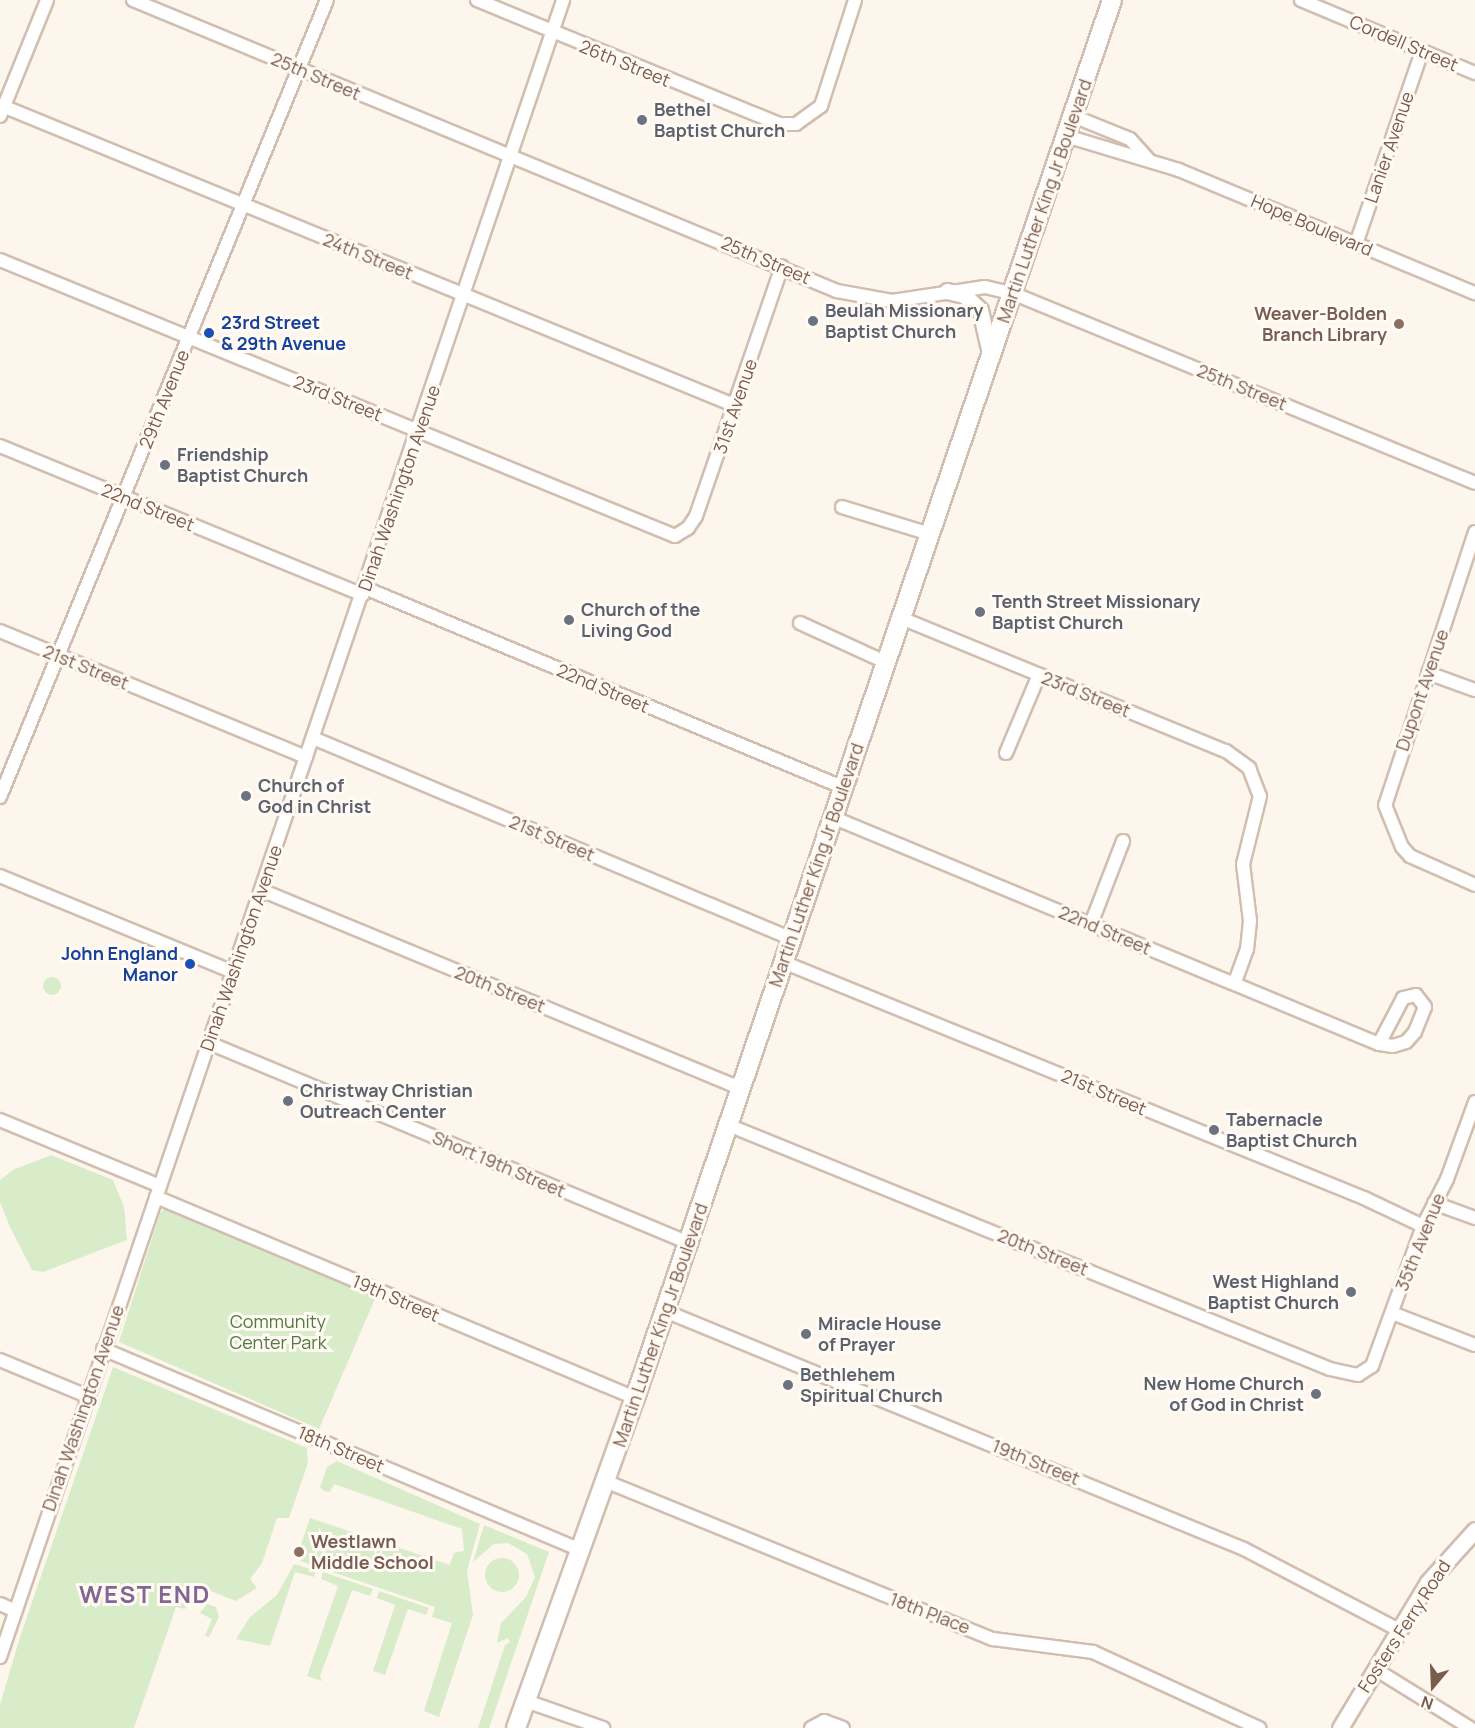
<!DOCTYPE html>
<style>
body{margin:0}
#map{position:relative;width:1475px;height:1728px;overflow:hidden;background:#fdf6ec;font-family:Manrope,sans-serif}
div>[style]{position:absolute}
.green>*{inset:0;background:#d8ecc9}
.round{border-radius:50%}
.roads{filter:drop-shadow(2px 0 #d1beb0) drop-shadow(-2px 0 #d1beb0) drop-shadow(0 2px #d1beb0) drop-shadow(0 -2px #d1beb0)}
.minor>*{height:12px;margin:-6px;padding:0 6px;transform-origin:6px;border-radius:6px;background:#fff}
.tertiary>*{height:15px;margin:-7.5px;padding:0 7.5px;transform-origin:7.5px;border-radius:7.5px;background:#fff}
.secondary>*{height:18px;margin:-9px;padding:0 9px;transform-origin:9px;border-radius:9px;background:#fff}
.dots>*{width:16px;height:16px;translate:-50% -50%;box-sizing:border-box;border:3px solid #fffaf3;border-radius:50%}
span{translate:-50% -50%;white-space:nowrap;text-align:center;line-height:1.15;-webkit-text-stroke:6px #fffaf3;paint-order:stroke}
.street-label{font-size:18px;color:#7a5c4d}
.worship-label{font-size:18px;color:#5b616d;font-weight:700}
.left{translate:0 -50%;text-align:left}
.right{translate:-100% -50%;text-align:right}
.education-label{font-size:18px;color:#785e54;font-weight:700}
.transit-label{font-size:18px;color:#164399;font-weight:700}
.park-label{font-size:18px;color:#537a41}
.district-label{font-size:24px;color:#846695;font-weight:700;letter-spacing:1.5px}
.north{position:absolute;left:1403px;top:1656px;width:60px;height:60px;-webkit-text-stroke:4px #fffaf3;paint-order:stroke;rotate:199deg;font-size:16px;font-weight:700;line-height:24px;text-align:center;color:#7a5c4d}
.north::after{content:'';display:block;margin:auto;width:21px;height:27px;background:#7a5c4d;clip-path:polygon(50% 0,100% 100%,50% 72%,0 100%)}
</style>
<div id="map">
<div class="green">
<i class="round" style="left:43px;top:977px;width:18px;height:18px"></i>
<i style="clip-path:polygon(51px 1155px,113px 1180px,124px 1207px,127px 1240px,43px 1272px,32px 1270px,10px 1227px,0 1202px,0 1180px,13px 1170px)"></i>
<i style="clip-path:polygon(167px 1207px,377px 1294px,319px 1429px,119px 1342px,160px 1213px)"></i>
<i style="clip-path:polygon(113px 1367px,307px 1448px,308px 1463px,289px 1518px,277px 1518px,262px 1563px,250px 1579px,257px 1588px,236px 1601px,206px 1589px,193px 1595px,185px 1609px,176px 1607px,134px 1728px,0 1728px,0 1705px,20px 1637px)"></i>
<i style="clip-path:polygon(337px 1461px,480px 1524px,467px 1571px,473px 1615px,439px 1717px,424px 1711px,452px 1623px,432px 1617px,435px 1607px,324px 1569px,328px 1556px,322px 1554px,317px 1567px,296px 1559px,310px 1518px,450px 1565px,454px 1553px,464px 1551px,462px 1529px,334px 1484px,330px 1492px,324px 1491px,320px 1487px,327px 1467px)"></i>
<i style="clip-path:polygon(484px 1525px,549px 1552px,489px 1728px,478px 1728px,505px 1645px,510px 1642px,508px 1638px,497px 1643px,501px 1623px,526px 1597px,535px 1577px,527px 1554px,508px 1543px,494px 1544px,473px 1562px)"></i>
<i class="round" style="left:485px;top:1558px;width:34px;height:34px"></i>
<i style="clip-path:polygon(294px 1564px,316px 1571px,314px 1577px,295px 1572px,270px 1646px,236px 1639px,250px 1617px,277px 1595px)"></i>
<i style="clip-path:polygon(323px 1572px,373px 1589px,370px 1596px,352px 1590px,320px 1676px,322px 1681px,307px 1676px,338px 1586px,321px 1579px)"></i>
<i style="clip-path:polygon(379px 1591px,429px 1608px,426px 1615px,408px 1609px,385px 1675px,373px 1671px,395px 1605px,377px 1598px)"></i>
<i style="clip-path:polygon(207px 1604px,216px 1607px,219px 1617px,209px 1637px,205px 1636px,212px 1619px,200px 1613px)"></i>
</div>
<div class="roads">
<div class="minor">
<i style="left:133px;top:0;width:762px;rotate:22.46deg"></i>
<i style="left:837px;top:291px;width:56px;rotate:10.3deg"></i>
<i style="left:892px;top:301px;width:94px;rotate:-8.6deg"></i>
<i style="left:985px;top:287px;width:28px;rotate:13deg"></i>
<i style="left:1012px;top:293px;width:500px;rotate:22.31deg"></i>
<i style="left:477px;top:0;width:327px;rotate:22.3deg"></i>
<i style="left:780px;top:124px;width:16px"></i>
<i style="left:796px;top:124px;width:31px;rotate:-36deg"></i>
<i style="left:821px;top:106px;width:111px;rotate:-72.2deg"></i>
<i style="left:1301px;top:0;width:189px;rotate:22.8deg"></i>
<i style="left:0;top:105px;width:795px;rotate:22.24deg"></i>
<i style="left:0;top:116px;width:125px;rotate:-67.9deg"></i>
<i style="left:1073px;top:116px;width:61px;rotate:22deg"></i>
<i style="left:1130px;top:139px;width:27px;rotate:48deg"></i>
<i style="left:1066px;top:136px;width:118px;rotate:16.7deg"></i>
<i style="left:1179px;top:170px;width:321px;rotate:22.6deg"></i>
<i style="left:1356px;top:244px;width:204px;rotate:-71.1deg"></i>
<i style="left:0;top:260px;width:729px;rotate:22.24deg"></i>
<i style="left:675px;top:536px;width:15px;rotate:-32deg"></i>
<i style="left:688px;top:528px;width:14px;rotate:-56deg"></i>
<i style="left:696px;top:516px;width:264px;rotate:-71deg"></i>
<i style="left:0;top:446px;width:392px;rotate:22.3deg"></i>
<i style="left:842px;top:507px;width:92px;rotate:17.1deg"></i>
<i style="left:1475px;top:532px;width:287px;rotate:108.2deg"></i>
<i style="left:1385px;top:805px;width:45px;rotate:68deg"></i>
<i style="left:1402px;top:847px;width:12px;rotate:48deg"></i>
<i style="left:1410px;top:856px;width:71px;rotate:24deg"></i>
<i style="left:365px;top:588px;width:517px;rotate:22.65deg"></i>
<i style="left:901px;top:618px;width:351px;rotate:22.3deg"></i>
<i style="left:1226px;top:751px;width:29px;rotate:36deg"></i>
<i style="left:1249px;top:768px;width:30px;rotate:69deg"></i>
<i style="left:1260px;top:796px;width:70px;rotate:104deg"></i>
<i style="left:1243px;top:864px;width:57px;rotate:83deg"></i>
<i style="left:1250px;top:921px;width:28px;rotate:96deg"></i>
<i style="left:1247px;top:949px;width:37px;rotate:110deg"></i>
<i style="left:800px;top:623px;width:94px;rotate:24.6deg"></i>
<i style="left:0;top:631px;width:331px;rotate:22.4deg"></i>
<i style="left:1428px;top:673px;width:50px;rotate:19.9deg"></i>
<i style="left:313px;top:738px;width:517px;rotate:22.75deg"></i>
<i style="left:1006px;top:753px;width:85px;rotate:-67.1deg"></i>
<i style="left:0;top:797px;width:861px;rotate:-67.69deg"></i>
<i style="left:832px;top:817px;width:592px;rotate:22.54deg"></i>
<i style="left:0;top:876px;width:252px;rotate:22.4deg"></i>
<i style="left:261px;top:890px;width:518px;rotate:22.46deg"></i>
<i style="left:1091px;top:924px;width:89px;rotate:-68.9deg"></i>
<i style="left:783px;top:962px;width:627px;rotate:22.11deg"></i>
<i style="left:1364px;top:1198px;width:65px;rotate:25.4deg"></i>
<i style="left:1416px;top:995px;width:15px;rotate:53deg"></i>
<i style="left:1425px;top:1007px;width:27px;rotate:112deg"></i>
<i style="left:1415px;top:1032px;width:13px;rotate:132deg"></i>
<i style="left:1406px;top:1042px;width:14px;rotate:163deg"></i>
<i style="left:1393px;top:1046px;width:14px;rotate:-172deg"></i>
<i style="left:1379px;top:1044px;width:52px;rotate:-62.4deg"></i>
<i style="left:1403px;top:998px;width:13px;rotate:-13deg"></i>
<i style="left:209px;top:1043px;width:520px;rotate:22.62deg"></i>
<i style="left:0;top:1120px;width:173px;rotate:22.4deg"></i>
<i style="left:728px;top:1125px;width:650px;rotate:22.06deg"></i>
<i style="left:1330px;top:1369px;width:29px;rotate:12deg"></i>
<i style="left:1358px;top:1375px;width:17px;rotate:-33deg"></i>
<i style="left:1372px;top:1366px;width:149px;rotate:-70deg"></i>
<i style="left:1423px;top:1226px;width:53px;rotate:-62.9deg"></i>
<i style="left:1447px;top:1179px;width:82px;rotate:-70deg"></i>
<i style="left:156px;top:1197px;width:519px;rotate:22.76deg"></i>
<i style="left:1434px;top:1203px;width:44px;rotate:20.1deg"></i>
<i style="left:665px;top:1311px;width:626px;rotate:22.35deg"></i>
<i style="left:1244px;top:1549px;width:175px;rotate:27.6deg"></i>
<i style="left:1392px;top:1313px;width:89px;rotate:21.1deg"></i>
<i style="left:103px;top:1349px;width:515px;rotate:22.83deg"></i>
<i style="left:0;top:1360px;width:94px;rotate:22.5deg"></i>
<i style="left:605px;top:1481px;width:419px;rotate:22.2deg"></i>
<i style="left:993px;top:1639px;width:101px;rotate:7.4deg"></i>
<i style="left:1093px;top:1652px;width:183px;rotate:24.6deg"></i>
<i style="left:0;top:1604px;width:17px;rotate:24deg"></i>
<i style="left:0;top:1657px;width:1750px;rotate:-71.23deg"></i>
<i style="left:1375px;top:1669px;width:112px;rotate:31.8deg"></i>
<i style="left:526px;top:1701px;width:82px;rotate:19.3deg"></i>
<i style="left:811px;top:1728px;width:15px;rotate:-28deg"></i>
<i style="left:824px;top:1721px;width:20px;rotate:20deg"></i>
</div>
<div class="tertiary">
<i style="left:947px;top:291px;width:17px;rotate:13deg"></i>
<i style="left:964px;top:295px;width:22px;rotate:43deg"></i>
<i style="left:980px;top:310px;width:44px;rotate:76.9deg"></i>
<i style="left:1340px;top:1728px;width:170px;rotate:-58.9deg"></i>
<i style="left:1428px;top:1582px;width:70px;rotate:-47.9deg"></i>
</div>
<div class="secondary">
<i style="left:516px;top:1728px;width:351px;rotate:-70.2deg"></i>
<i style="left:635px;top:1398px;width:1477px;rotate:-71.16deg"></i>
</div>
</div>
<div class="dots">
<i style="left:642px;top:120px;background:#6b7280"></i>
<i style="left:813px;top:321px;background:#6b7280"></i>
<i style="left:1399px;top:324px;background:#8d6e63"></i>
<i style="left:209px;top:333px;background:#1a4fb4"></i>
<i style="left:165px;top:465px;background:#6b7280"></i>
<i style="left:980px;top:612px;background:#6b7280"></i>
<i style="left:569px;top:620px;background:#6b7280"></i>
<i style="left:246px;top:796px;background:#6b7280"></i>
<i style="left:190px;top:964px;background:#1a4fb4"></i>
<i style="left:288px;top:1101px;background:#6b7280"></i>
<i style="left:1214px;top:1130px;background:#6b7280"></i>
<i style="left:1351px;top:1292px;background:#6b7280"></i>
<i style="left:806px;top:1334px;background:#6b7280"></i>
<i style="left:788px;top:1385px;background:#6b7280"></i>
<i style="left:1316px;top:1394px;background:#6b7280"></i>
<i style="left:299px;top:1552px;background:#8d6e63"></i>
</div>
<div class="street-label">
<span style="left:1404px;top:43px;rotate:23deg">Cordell Street</span>
<span style="left:625px;top:63px;rotate:22deg">26th Street</span>
<span style="left:316px;top:76px;rotate:23deg">25th Street</span>
<span style="left:1389px;top:147px;rotate:-71deg">Lanier Avenue</span>
<span style="left:1044px;top:201px;rotate:-71deg">Martin Luther King Jr Boulevard</span>
<span style="left:1312px;top:225px;rotate:23deg">Hope Boulevard</span>
<span style="left:368px;top:256px;rotate:22deg">24th Street</span>
<span style="left:766px;top:260px;rotate:23deg">25th Street</span>
<span style="left:1242px;top:387px;rotate:22deg">25th Street</span>
<span style="left:338px;top:398px;rotate:22deg">23rd Street</span>
<span style="left:164px;top:399px;rotate:-68deg">29th Avenue</span>
<span style="left:735px;top:406px;rotate:-71deg">31st Avenue</span>
<span style="left:399px;top:488px;rotate:-71deg">Dinah Washington Avenue</span>
<span style="left:148px;top:507px;rotate:22deg">22nd Street</span>
<span style="left:86px;top:667px;rotate:22deg">21st Street</span>
<span style="left:603px;top:688px;rotate:23deg">22nd Street</span>
<span style="left:1422px;top:690px;rotate:-71deg">Dupont Avenue</span>
<span style="left:1086px;top:694px;rotate:22deg">23rd Street</span>
<span style="left:552px;top:838px;rotate:23deg">21st Street</span>
<span style="left:816px;top:865px;rotate:-71deg">Martin Luther King Jr Boulevard</span>
<span style="left:1105px;top:930px;rotate:23deg">22nd Street</span>
<span style="left:241px;top:948px;rotate:-71deg">Dinah Washington Avenue</span>
<span style="left:500px;top:989px;rotate:22deg">20th Street</span>
<span style="left:1104px;top:1092px;rotate:23deg">21st Street</span>
<span style="left:499px;top:1164px;rotate:23deg">Short 19th Street</span>
<span style="left:1420px;top:1242px;rotate:-68deg">35th Avenue</span>
<span style="left:1043px;top:1252px;rotate:22deg">20th Street</span>
<span style="left:396px;top:1298px;rotate:23deg">19th Street</span>
<span style="left:660px;top:1325px;rotate:-71deg">Martin Luther King Jr Boulevard</span>
<span style="left:83px;top:1408px;rotate:-71deg">Dinah Washington Avenue</span>
<span style="left:341px;top:1449px;rotate:23deg">18th Street</span>
<span style="left:1036px;top:1462px;rotate:22deg">19th Street</span>
<span style="left:930px;top:1613px;rotate:21deg">18th Place</span>
<span style="left:1404px;top:1626px;rotate:-57deg">Fosters Ferry Road</span>
</div>
<div class="worship-label">
<span class="left" style="left:654px;top:120px">Bethel<br>Baptist Church</span>
<span class="left" style="left:825px;top:321px">Beulah Missionary<br>Baptist Church</span>
<span class="left" style="left:177px;top:465px">Friendship<br>Baptist Church</span>
<span class="left" style="left:992px;top:612px">Tenth Street Missionary<br>Baptist Church</span>
<span class="left" style="left:581px;top:620px">Church of the<br>Living God</span>
<span class="left" style="left:258px;top:796px">Church of<br>God in Christ</span>
<span class="left" style="left:300px;top:1101px">Christway Christian<br>Outreach Center</span>
<span class="left" style="left:1226px;top:1130px">Tabernacle<br>Baptist Church</span>
<span class="right" style="left:1339px;top:1292px">West Highland<br>Baptist Church</span>
<span class="left" style="left:818px;top:1334px">Miracle House<br>of Prayer</span>
<span class="left" style="left:800px;top:1385px">Bethlehem<br>Spiritual Church</span>
<span class="right" style="left:1304px;top:1394px">New Home Church<br>of God in Christ</span>
</div>
<div class="education-label">
<span class="right" style="left:1387px;top:324px">Weaver-Bolden<br>Branch Library</span>
<span class="left" style="left:311px;top:1552px">Westlawn<br>Middle School</span>
</div>
<div class="transit-label">
<span class="left" style="left:221px;top:333px">23rd Street<br>&amp; 29th Avenue</span>
<span class="right" style="left:178px;top:964px">John England<br>Manor</span>
</div>
<div class="park-label">
<span style="left:278px;top:1332px">Community<br>Center Park</span>
</div>
<div class="district-label">
<span style="left:145px;top:1594px">WEST END</span>
</div>
<div class="north">N</div>
</div>
